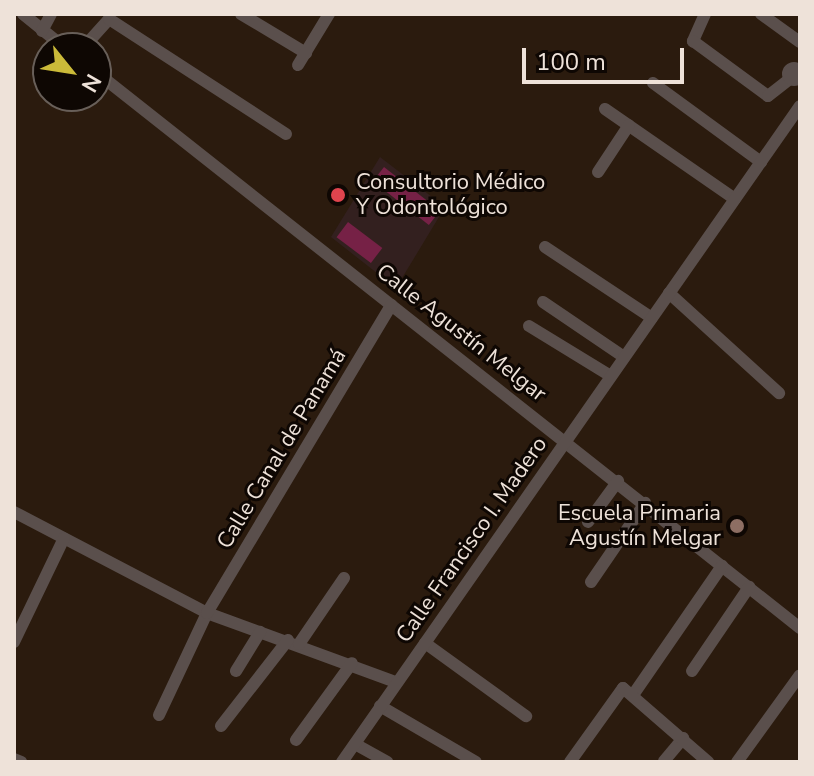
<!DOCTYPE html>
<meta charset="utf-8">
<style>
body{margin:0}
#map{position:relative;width:814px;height:776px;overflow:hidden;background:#2b1b0e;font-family:"Nunito Sans",sans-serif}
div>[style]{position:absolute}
.education>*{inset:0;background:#33201f}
.building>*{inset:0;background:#762146;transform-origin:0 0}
.minor>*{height:12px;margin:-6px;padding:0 6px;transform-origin:6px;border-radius:6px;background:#5a4f4c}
.minor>.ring{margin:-6px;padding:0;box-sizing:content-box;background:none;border:12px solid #5a4f4c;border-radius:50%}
.dots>*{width:22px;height:22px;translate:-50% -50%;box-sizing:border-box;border:4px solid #0e0703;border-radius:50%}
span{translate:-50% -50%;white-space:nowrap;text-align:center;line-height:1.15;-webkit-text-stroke:6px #0e0703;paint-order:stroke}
.poi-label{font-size:22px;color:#eee2d9}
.left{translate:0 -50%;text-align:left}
.right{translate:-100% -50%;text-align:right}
.street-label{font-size:22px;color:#eee2d9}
.frame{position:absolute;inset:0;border:16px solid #eee2d9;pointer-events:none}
.north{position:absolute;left:32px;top:32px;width:80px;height:80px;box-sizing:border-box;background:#0e0703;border:2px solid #685f59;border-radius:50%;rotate:120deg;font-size:22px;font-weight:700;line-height:32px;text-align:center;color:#eee2d9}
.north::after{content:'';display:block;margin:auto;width:28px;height:36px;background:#cbba39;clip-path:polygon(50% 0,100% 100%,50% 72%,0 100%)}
.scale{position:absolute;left:522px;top:48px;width:162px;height:36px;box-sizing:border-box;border:4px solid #eee2d9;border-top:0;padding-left:10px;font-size:24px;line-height:28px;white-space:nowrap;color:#eee2d9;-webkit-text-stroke:6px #0e0703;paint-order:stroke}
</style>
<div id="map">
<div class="education">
<i style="clip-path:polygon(380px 157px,445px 207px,396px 288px,331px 237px)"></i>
</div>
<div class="building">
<i style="left:384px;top:167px;width:71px;height:18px;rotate:38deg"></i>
<i style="left:348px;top:222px;width:43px;height:19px;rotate:37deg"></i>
</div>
<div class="minor">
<i style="left:23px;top:14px;width:54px;rotate:39deg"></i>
<i style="left:241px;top:14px;width:76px;rotate:31deg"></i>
<i style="left:705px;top:14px;width:30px;rotate:114deg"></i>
<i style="left:693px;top:41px;width:93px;rotate:36.3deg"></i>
<i style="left:768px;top:96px;width:28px;rotate:-38deg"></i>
<i style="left:761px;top:14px;width:48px;rotate:35.7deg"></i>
<i style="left:42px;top:31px;width:19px;rotate:-62deg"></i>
<i style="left:83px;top:48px;width:39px;rotate:-48deg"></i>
<i style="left:109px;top:19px;width:211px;rotate:33deg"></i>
<i style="left:298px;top:65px;width:60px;rotate:-58.7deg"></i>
<i class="ring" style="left:788px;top:68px;width:0;height:0"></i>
<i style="left:96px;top:72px;width:897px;rotate:38.3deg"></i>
<i style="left:653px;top:83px;width:134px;rotate:36.2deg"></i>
<i style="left:605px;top:109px;width:158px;rotate:34.7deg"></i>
<i style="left:598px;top:172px;width:56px;rotate:-56.6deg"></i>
<i style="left:545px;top:247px;width:128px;rotate:33.6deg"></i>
<i style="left:669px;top:293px;width:149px;rotate:42.3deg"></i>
<i style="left:543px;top:302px;width:98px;rotate:34.2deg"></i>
<i style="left:529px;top:326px;width:96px;rotate:31.4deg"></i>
<i style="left:14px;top:512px;width:218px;rotate:27.6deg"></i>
<i style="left:207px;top:613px;width:201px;rotate:20.1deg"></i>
<i style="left:588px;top:522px;width:51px;rotate:-53.8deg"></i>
<i style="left:591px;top:582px;width:96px;rotate:-55.6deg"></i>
<i style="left:14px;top:642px;width:115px;rotate:-64.3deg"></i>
<i style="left:425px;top:643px;width:125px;rotate:35.9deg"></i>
<i style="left:299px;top:644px;width:80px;rotate:-55.7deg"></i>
<i style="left:236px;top:671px;width:46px;rotate:-58.4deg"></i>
<i style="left:692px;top:671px;width:102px;rotate:-55.8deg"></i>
<i style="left:633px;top:695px;width:157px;rotate:-55.4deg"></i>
<i style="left:380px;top:706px;width:111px;rotate:30.3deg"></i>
<i style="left:159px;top:715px;width:113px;rotate:-64.8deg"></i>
<i style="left:207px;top:613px;width:359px;rotate:-59.1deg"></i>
<i style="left:221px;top:726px;width:109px;rotate:-52.1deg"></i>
<i style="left:296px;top:740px;width:95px;rotate:-54deg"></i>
<i style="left:355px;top:744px;width:37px;rotate:29deg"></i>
<i style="left:14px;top:759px;width:8px;rotate:23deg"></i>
<i style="left:664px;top:761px;width:30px;rotate:-50deg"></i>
<i style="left:342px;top:762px;width:800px;rotate:-55.08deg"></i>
<i style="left:570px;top:762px;width:91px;rotate:-54.4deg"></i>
<i style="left:623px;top:688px;width:113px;rotate:41deg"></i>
<i style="left:737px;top:762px;width:107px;rotate:-54.1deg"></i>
</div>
<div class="dots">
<i style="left:338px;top:195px;background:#e0444e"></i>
<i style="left:737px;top:526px;background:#8d6e63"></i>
</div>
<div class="poi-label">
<span class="left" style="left:356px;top:195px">Consultorio Médico<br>Y Odontológico</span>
<span class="right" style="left:721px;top:526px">Escuela Primaria<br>Agustín Melgar</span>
</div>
<div class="street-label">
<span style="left:461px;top:333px;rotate:38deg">Calle Agustín Melgar</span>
<span style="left:282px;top:449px;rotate:-59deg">Calle Canal de Panamá</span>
<span style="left:472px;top:540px;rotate:-55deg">Calle Francisco I. Madero</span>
</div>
<div class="frame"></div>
<div class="north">N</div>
<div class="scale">100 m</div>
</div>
